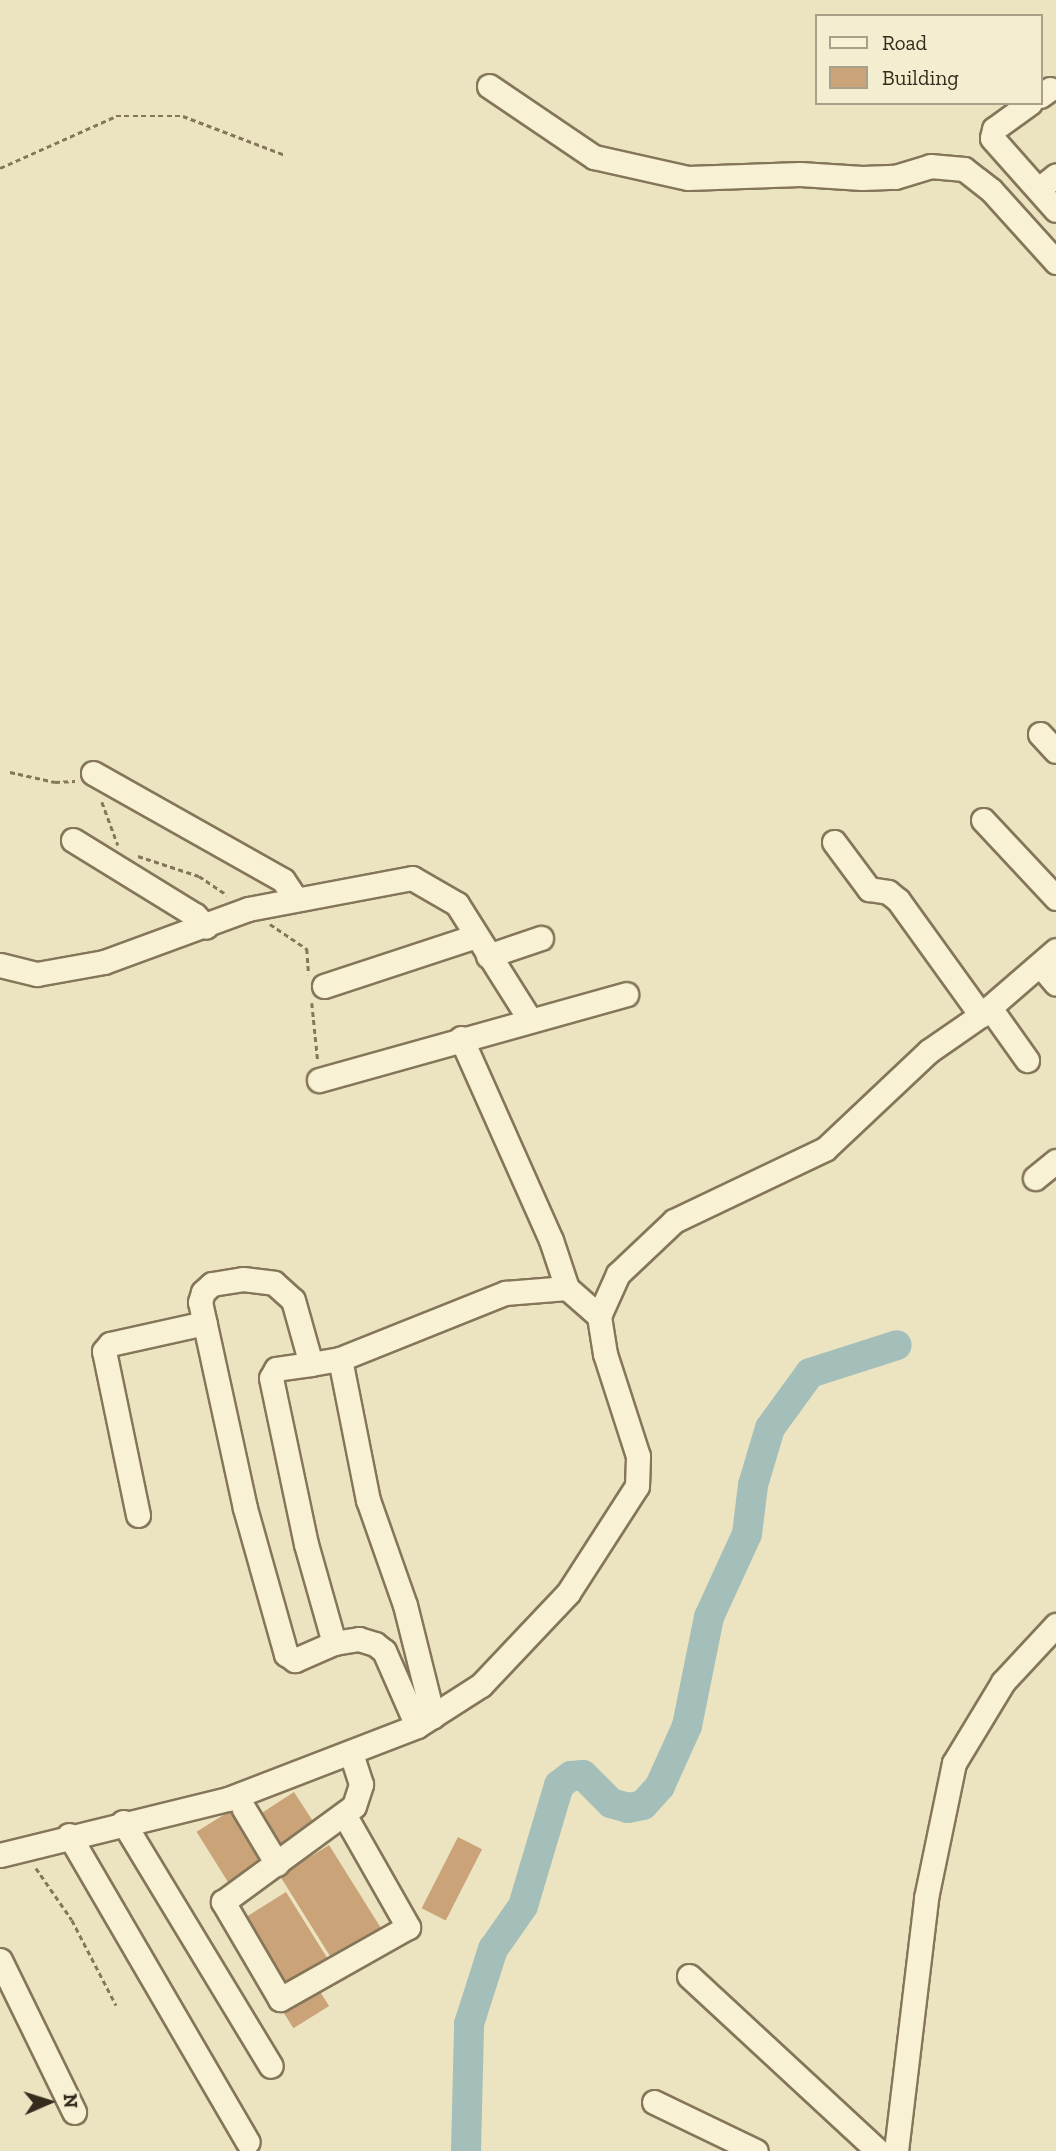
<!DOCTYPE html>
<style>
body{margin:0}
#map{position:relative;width:1056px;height:2151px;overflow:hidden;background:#ece4c1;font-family:"Zilla Slab",serif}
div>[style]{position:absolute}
.river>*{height:30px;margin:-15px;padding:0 15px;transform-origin:15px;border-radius:15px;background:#a4bfba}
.building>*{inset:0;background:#caa378;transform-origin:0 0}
.path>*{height:2.5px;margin-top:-1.25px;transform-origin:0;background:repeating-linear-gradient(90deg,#857659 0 5px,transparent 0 8.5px)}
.roads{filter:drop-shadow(2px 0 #857659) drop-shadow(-2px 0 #857659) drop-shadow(0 2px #857659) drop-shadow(0 -2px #857659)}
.minor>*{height:23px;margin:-11.5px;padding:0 11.5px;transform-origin:11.5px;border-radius:11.5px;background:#f8f1d4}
span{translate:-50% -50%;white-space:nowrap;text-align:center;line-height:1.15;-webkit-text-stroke:5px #f4eed1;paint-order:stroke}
.legend{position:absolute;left:815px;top:14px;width:228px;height:91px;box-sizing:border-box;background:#f4eed1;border:2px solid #a8a089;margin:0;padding:9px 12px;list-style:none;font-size:21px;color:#362c1d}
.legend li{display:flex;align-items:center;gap:14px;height:35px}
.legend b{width:35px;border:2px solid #a8a089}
.north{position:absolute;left:14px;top:2067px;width:70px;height:70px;-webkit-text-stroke:5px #f4eed1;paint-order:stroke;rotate:87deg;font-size:19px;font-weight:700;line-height:28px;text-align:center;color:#362c1d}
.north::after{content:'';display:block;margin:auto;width:24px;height:32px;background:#362c1d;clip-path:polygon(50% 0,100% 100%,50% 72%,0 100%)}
</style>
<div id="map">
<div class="river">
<i style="left:466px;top:2151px;width:127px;rotate:-88.6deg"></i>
<i style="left:469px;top:2024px;width:79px;rotate:-72.3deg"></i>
<i style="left:493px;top:1949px;width:52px;rotate:-55.1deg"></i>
<i style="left:523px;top:1906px;width:126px;rotate:-73.4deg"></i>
<i style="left:559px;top:1785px;width:15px;rotate:-37deg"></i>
<i style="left:571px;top:1776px;width:12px;rotate:-5deg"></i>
<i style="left:583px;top:1775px;width:40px;rotate:45deg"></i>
<i style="left:611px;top:1803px;width:18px;rotate:16deg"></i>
<i style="left:628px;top:1808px;width:15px;rotate:-11deg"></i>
<i style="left:643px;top:1805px;width:25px;rotate:-48deg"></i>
<i style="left:660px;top:1786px;width:66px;rotate:-65.8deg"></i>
<i style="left:687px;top:1726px;width:111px;rotate:-78.6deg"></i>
<i style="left:709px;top:1617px;width:91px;rotate:-65.4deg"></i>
<i style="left:747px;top:1534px;width:49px;rotate:-83deg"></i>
<i style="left:753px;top:1485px;width:59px;rotate:-73.4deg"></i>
<i style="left:770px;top:1428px;width:68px;rotate:-54deg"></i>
<i style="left:810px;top:1373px;width:91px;rotate:-17.8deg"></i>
</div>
<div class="building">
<i style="left:294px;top:1792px;width:44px;height:44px;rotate:57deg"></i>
<i style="left:233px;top:1809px;width:64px;height:43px;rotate:58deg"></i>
<i style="left:458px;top:1837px;width:27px;height:80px;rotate:27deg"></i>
<i style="left:329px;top:1845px;width:105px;height:58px;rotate:58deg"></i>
<i style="left:286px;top:1892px;width:79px;height:56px;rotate:58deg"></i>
<i style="left:319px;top:1990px;width:19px;height:42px;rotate:58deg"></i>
</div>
<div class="path">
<i style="left:0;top:168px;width:127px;rotate:-24.1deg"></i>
<i style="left:116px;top:116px;width:67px"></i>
<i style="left:183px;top:116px;width:109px;rotate:20.9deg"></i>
<i style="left:10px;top:772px;width:46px;rotate:12.5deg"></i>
<i style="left:55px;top:782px;width:20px;rotate:-3deg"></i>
<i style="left:102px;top:802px;width:46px;rotate:69.6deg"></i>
<i style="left:138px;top:856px;width:64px;rotate:18.2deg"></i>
<i style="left:199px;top:876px;width:34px;rotate:34deg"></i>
<i style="left:270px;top:924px;width:45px;rotate:34deg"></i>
<i style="left:307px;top:949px;width:26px;rotate:86deg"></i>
<i style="left:312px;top:1003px;width:59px;rotate:84.2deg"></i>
<i style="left:36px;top:1868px;width:63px;rotate:55.3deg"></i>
<i style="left:72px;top:1920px;width:96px;rotate:62.6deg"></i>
</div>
<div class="roads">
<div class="minor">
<i style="left:489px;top:86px;width:127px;rotate:34.1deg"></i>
<i style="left:594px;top:157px;width:96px;rotate:12.6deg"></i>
<i style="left:688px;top:178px;width:112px;rotate:-2deg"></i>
<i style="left:800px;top:174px;width:62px;rotate:3.7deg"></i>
<i style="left:862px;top:178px;width:33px;rotate:-2deg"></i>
<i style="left:895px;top:177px;width:37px;rotate:-17deg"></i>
<i style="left:930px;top:166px;width:34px;rotate:5deg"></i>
<i style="left:964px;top:169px;width:34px;rotate:38deg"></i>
<i style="left:991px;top:190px;width:97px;rotate:47.9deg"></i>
<i style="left:1040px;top:96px;width:12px;rotate:-35deg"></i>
<i style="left:1030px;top:103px;width:44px;rotate:144.2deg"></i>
<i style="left:994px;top:129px;width:9px;rotate:103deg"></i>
<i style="left:992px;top:138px;width:96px;rotate:48.4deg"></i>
<i style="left:1039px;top:189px;width:22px;rotate:-39deg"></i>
<i style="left:1040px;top:734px;width:23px;rotate:47deg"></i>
<i style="left:93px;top:773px;width:218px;rotate:29.4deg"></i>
<i style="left:283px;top:880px;width:23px;rotate:56deg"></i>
<i style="left:983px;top:820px;width:107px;rotate:46.9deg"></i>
<i style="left:73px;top:840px;width:143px;rotate:31.6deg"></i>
<i style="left:195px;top:915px;width:16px;rotate:47deg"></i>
<i style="left:834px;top:842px;width:59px;rotate:53.3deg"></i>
<i style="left:869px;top:889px;width:19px;rotate:9deg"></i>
<i style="left:888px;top:892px;width:13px;rotate:39deg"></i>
<i style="left:898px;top:900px;width:142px;rotate:54.2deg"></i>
<i style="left:488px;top:956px;width:56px;rotate:-18.8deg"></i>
<i style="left:0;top:965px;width:38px;rotate:14deg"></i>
<i style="left:37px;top:974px;width:68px;rotate:-10.2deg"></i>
<i style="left:104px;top:962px;width:153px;rotate:-20.2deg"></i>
<i style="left:248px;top:909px;width:167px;rotate:-10.7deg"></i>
<i style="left:412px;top:878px;width:52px;rotate:30deg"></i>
<i style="left:457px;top:904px;width:137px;rotate:57.8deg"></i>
<i style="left:1041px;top:966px;width:23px;rotate:50deg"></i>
<i style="left:324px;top:986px;width:160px;rotate:-18.2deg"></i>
<i style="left:990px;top:1008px;width:64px;rotate:54.6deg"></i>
<i style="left:461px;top:1038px;width:221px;rotate:66deg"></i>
<i style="left:551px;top:1240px;width:51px;rotate:71.6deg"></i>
<i style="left:567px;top:1288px;width:43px;rotate:41.2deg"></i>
<i style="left:319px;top:1080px;width:319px;rotate:-15.6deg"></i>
<i style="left:1035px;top:1178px;width:27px;rotate:-39deg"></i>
<i style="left:340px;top:1359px;width:144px;rotate:78.8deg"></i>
<i style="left:368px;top:1500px;width:111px;rotate:70.6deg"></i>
<i style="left:405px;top:1605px;width:115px;rotate:76deg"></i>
<i style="left:311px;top:1364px;width:35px;rotate:172deg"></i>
<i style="left:276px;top:1369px;width:10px;rotate:119deg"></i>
<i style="left:271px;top:1378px;width:170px;rotate:78.1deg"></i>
<i style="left:306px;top:1544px;width:103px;rotate:74.2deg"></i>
<i style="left:138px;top:1515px;width:167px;rotate:-101.7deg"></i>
<i style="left:104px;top:1351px;width:9px;rotate:-49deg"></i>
<i style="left:110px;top:1344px;width:97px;rotate:-12.5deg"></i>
<i style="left:417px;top:1726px;width:82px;rotate:-113.7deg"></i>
<i style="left:384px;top:1651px;width:11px;rotate:-142deg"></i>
<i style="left:375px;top:1644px;width:17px;rotate:-163deg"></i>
<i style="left:359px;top:1639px;width:25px;rotate:171deg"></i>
<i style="left:334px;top:1643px;width:43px;rotate:156.4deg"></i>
<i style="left:295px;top:1660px;width:11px;rotate:-146deg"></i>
<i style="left:286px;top:1654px;width:152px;rotate:-105.7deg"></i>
<i style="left:245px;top:1508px;width:211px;rotate:-102.3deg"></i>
<i style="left:200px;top:1302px;width:10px;rotate:-73deg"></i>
<i style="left:203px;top:1292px;width:12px;rotate:-42deg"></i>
<i style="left:212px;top:1284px;width:31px;rotate:-9deg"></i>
<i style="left:243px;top:1279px;width:31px;rotate:7deg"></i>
<i style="left:274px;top:1283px;width:25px;rotate:42deg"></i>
<i style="left:293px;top:1300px;width:66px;rotate:74.3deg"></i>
<i style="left:311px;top:1364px;width:29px;rotate:-10deg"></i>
<i style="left:340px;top:1359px;width:178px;rotate:-21.8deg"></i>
<i style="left:505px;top:1293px;width:62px;rotate:-4.6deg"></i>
<i style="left:244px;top:1809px;width:64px;rotate:59deg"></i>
<i style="left:345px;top:1816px;width:128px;rotate:60.4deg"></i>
<i style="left:408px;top:1927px;width:147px;rotate:150.6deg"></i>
<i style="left:280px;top:1999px;width:113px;rotate:-120.4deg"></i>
<i style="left:223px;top:1902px;width:162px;rotate:-36.2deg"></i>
<i style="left:354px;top:1806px;width:23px;rotate:-72deg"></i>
<i style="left:361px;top:1784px;width:33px;rotate:-108deg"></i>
<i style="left:123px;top:1822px;width:285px;rotate:58.8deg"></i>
<i style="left:69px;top:1835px;width:355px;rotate:59.8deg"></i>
<i style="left:0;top:1855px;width:235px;rotate:-13.8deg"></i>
<i style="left:228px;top:1799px;width:203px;rotate:-21.1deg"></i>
<i style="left:417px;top:1726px;width:76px;rotate:-32.6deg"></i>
<i style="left:481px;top:1685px;width:127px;rotate:-46.6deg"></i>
<i style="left:568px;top:1593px;width:127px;rotate:-57.2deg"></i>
<i style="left:637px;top:1486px;width:30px;rotate:-88deg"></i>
<i style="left:638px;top:1456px;width:107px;rotate:-107.9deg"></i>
<i style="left:605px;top:1354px;width:38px;rotate:-99deg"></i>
<i style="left:599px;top:1316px;width:46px;rotate:-65.7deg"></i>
<i style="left:618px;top:1274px;width:77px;rotate:-43.4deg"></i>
<i style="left:674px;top:1221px;width:167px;rotate:-25.5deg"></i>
<i style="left:825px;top:1149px;width:143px;rotate:-43.3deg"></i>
<i style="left:929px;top:1051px;width:63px;rotate:-34.7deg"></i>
<i style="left:981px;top:1015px;width:99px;rotate:-40.9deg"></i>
<i style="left:0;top:1960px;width:169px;rotate:64deg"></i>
<i style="left:689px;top:1976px;width:258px;rotate:42.8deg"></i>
<i style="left:654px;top:2102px;width:113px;rotate:25.7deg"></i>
<i style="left:896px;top:2151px;width:255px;rotate:-83.2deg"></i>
<i style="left:926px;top:1898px;width:138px;rotate:-78.3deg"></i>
<i style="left:954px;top:1763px;width:95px;rotate:-58.8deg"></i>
<i style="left:1003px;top:1682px;width:78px;rotate:-47.1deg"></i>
</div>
</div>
<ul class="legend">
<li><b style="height:9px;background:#f8f1d4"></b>Road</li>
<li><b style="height:19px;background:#caa378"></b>Building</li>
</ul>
<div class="north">N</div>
</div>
